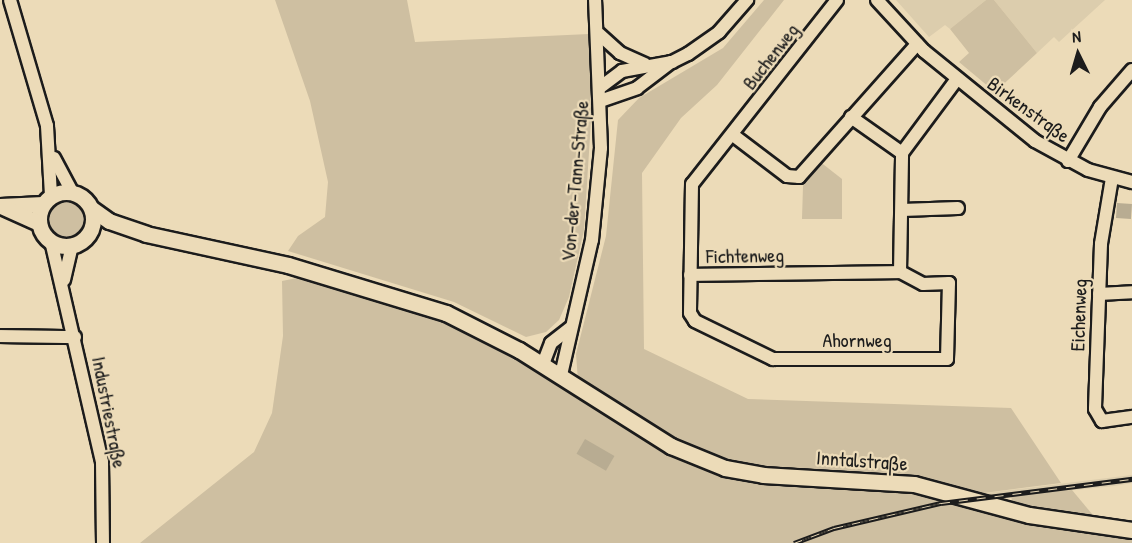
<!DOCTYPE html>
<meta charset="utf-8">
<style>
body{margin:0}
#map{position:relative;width:1132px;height:543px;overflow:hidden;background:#ecdbb8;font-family:"Patrick Hand",sans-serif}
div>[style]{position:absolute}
.built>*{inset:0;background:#dccdad}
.green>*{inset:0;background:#cebfa1}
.round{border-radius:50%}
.building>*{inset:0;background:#b8ac92;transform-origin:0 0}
.roads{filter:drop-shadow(2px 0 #1c1c1c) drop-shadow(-2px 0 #1c1c1c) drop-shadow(0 2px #1c1c1c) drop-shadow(0 -2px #1c1c1c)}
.minor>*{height:12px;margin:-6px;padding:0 6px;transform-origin:6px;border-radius:6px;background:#ecdbb8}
.major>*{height:15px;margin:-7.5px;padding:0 7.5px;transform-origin:7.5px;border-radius:7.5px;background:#ecdbb8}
.major>.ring{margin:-7.5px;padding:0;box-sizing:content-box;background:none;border:15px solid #ecdbb8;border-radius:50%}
.rail>*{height:5px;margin-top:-2.5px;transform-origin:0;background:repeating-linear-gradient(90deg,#ecdbb8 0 9px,#1c1c1c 0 18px);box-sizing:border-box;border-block:2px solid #1c1c1c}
span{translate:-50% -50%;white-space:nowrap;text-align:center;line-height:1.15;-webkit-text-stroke:4.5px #ecdbb8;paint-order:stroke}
.street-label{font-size:20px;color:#1c1c1c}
.north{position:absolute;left:1048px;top:24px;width:60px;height:60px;-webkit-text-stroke:4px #ecdbb8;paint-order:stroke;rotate:355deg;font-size:16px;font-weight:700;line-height:24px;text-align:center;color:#1c1c1c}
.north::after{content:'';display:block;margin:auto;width:21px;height:27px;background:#1c1c1c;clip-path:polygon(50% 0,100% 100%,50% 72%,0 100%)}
</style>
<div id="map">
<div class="built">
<i style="clip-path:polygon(896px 0,986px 0,950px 29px,945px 25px,929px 37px)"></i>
<i style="clip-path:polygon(994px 0,1105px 0,1059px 42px,1054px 37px,1037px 53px)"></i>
<i style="clip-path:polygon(1132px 475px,1132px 483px,1114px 486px,983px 499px,969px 495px)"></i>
</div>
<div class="green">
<i style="clip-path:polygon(275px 0,407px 0,415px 42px,589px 34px,591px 121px,584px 230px,569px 297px,559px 320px,546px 332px,526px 337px,454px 302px,288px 251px,298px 236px,325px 217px,328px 182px,310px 101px)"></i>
<i style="clip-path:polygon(764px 0,784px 0,717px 85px,681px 118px,642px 173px,644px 349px,748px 399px,1011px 408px,1061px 483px,969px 495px,742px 468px,690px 450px,578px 381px,576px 354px,606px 236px,618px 120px,639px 98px,723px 48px)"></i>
<i style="clip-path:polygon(986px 0,994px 0,1037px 53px,995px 92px,959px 62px,969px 53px,950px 29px)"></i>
<i style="clip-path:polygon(819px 161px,842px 179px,842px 219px,802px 219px,803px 186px)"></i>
<i class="round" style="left:46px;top:197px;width:42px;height:42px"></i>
<i style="clip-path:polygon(307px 276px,401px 302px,487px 338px,687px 458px,883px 484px,1132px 535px,1132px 543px,140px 543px,254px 452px,272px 413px,283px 336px,282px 281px)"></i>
<i style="clip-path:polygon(1072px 490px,1097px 520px,1013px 507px,1011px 495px)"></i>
</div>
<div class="building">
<i style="left:1117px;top:203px;width:15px;height:15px;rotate:4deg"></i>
<i style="left:585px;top:439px;width:34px;height:17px;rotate:30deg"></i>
</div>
<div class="roads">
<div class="minor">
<i style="left:10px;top:0;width:131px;rotate:73.6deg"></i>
<i style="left:47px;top:126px;width:70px;rotate:86.7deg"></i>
<i style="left:837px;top:0;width:234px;rotate:128.2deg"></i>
<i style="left:692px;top:184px;width:129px;rotate:90.9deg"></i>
<i style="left:690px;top:313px;width:9px;rotate:58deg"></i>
<i style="left:695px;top:321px;width:87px;rotate:26deg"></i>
<i style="left:773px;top:359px;width:174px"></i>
<i style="left:947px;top:359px;width:76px;rotate:-88.5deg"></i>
<i style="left:949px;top:283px;width:26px;rotate:178deg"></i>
<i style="left:923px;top:284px;width:26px;rotate:-152deg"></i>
<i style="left:877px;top:0;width:69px;rotate:47.3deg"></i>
<i style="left:924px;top:51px;width:143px;rotate:39deg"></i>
<i style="left:1035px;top:141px;width:60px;rotate:28.7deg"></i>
<i style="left:1088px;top:170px;width:46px;rotate:15.3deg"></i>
<i style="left:599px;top:34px;width:28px;rotate:42deg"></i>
<i style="left:620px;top:53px;width:27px;rotate:24deg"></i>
<i style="left:602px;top:86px;width:25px;rotate:-37deg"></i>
<i style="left:622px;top:71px;width:51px;rotate:-10.2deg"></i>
<i style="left:672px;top:62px;width:18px;rotate:-27deg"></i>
<i style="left:688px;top:54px;width:38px;rotate:-35deg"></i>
<i style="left:719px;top:32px;width:43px;rotate:-48.8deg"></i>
<i style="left:603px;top:100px;width:36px;rotate:-19deg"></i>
<i style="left:637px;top:88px;width:43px;rotate:-37.4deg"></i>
<i style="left:851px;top:117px;width:62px;rotate:35.2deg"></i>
<i style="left:733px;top:135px;width:68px;rotate:37.2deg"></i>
<i style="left:787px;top:176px;width:12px;rotate:5deg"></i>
<i style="left:799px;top:177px;width:178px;rotate:-48.4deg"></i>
<i style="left:54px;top:158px;width:38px;rotate:62deg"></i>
<i style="left:1068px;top:161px;width:63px;rotate:-59.3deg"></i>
<i style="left:1100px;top:107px;width:49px;rotate:-49.1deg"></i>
<i style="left:1112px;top:178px;width:67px;rotate:99.5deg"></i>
<i style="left:1101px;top:244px;width:165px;rotate:92.1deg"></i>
<i style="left:1095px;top:409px;width:14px;rotate:60deg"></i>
<i style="left:1102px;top:421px;width:30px;rotate:-8deg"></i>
<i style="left:902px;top:210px;width:56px;rotate:-2deg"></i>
<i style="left:51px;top:241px;width:227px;rotate:77deg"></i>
<i style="left:102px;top:462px;width:81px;rotate:89.3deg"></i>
<i style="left:900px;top:272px;width:119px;rotate:-89deg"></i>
<i style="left:902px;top:153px;width:92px;rotate:-53.4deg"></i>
<i style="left:690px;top:275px;width:210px;rotate:-0.8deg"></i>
<i style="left:64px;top:280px;width:36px;rotate:-77deg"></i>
<i style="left:1099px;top:294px;width:33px;rotate:-3deg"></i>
<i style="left:0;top:336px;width:75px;rotate:0.8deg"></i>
<i style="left:543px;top:364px;width:22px;rotate:-69deg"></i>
<i style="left:551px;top:343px;width:24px;rotate:-38deg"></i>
<i style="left:561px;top:375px;width:139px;rotate:-77.1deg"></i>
<i style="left:592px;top:240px;width:92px;rotate:-84.4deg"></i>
<i style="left:601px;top:148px;width:148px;rotate:-92.3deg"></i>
</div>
<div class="major">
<i class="ring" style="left:39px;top:192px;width:39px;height:39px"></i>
<i style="left:0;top:206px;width:43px;rotate:-2.7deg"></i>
<i style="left:3px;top:207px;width:39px;rotate:24deg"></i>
<i style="left:92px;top:209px;width:21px;rotate:35deg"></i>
<i style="left:109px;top:221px;width:39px;rotate:19deg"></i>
<i style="left:146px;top:234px;width:145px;rotate:12.3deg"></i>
<i style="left:288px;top:265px;width:165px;rotate:16.9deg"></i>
<i style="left:446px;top:313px;width:82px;rotate:26.9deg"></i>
<i style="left:519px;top:350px;width:180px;rotate:32.3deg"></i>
<i style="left:671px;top:446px;width:58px;rotate:22.2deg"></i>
<i style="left:725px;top:468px;width:39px;rotate:10deg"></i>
<i style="left:763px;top:475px;width:151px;rotate:3.4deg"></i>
<i style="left:914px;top:484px;width:119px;rotate:15.1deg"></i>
<i style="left:1029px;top:515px;width:104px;rotate:8.3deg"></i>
</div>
</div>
<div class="rail">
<i style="left:794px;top:543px;width:43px;rotate:-20.6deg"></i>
<i style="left:834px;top:528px;width:110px;rotate:-13.2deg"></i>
<i style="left:941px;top:503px;width:193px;rotate:-7.2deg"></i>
</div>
<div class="street-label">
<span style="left:770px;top:56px;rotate:-52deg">Buchenweg</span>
<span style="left:1029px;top:109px;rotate:36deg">Birkenstraße</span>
<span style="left:574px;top:181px;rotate:-85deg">Von-der-Tann-Straße</span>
<span style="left:745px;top:255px;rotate:-1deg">Fichtenweg</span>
<span style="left:1078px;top:315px;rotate:-88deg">Eichenweg</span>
<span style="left:857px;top:339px">Ahornweg</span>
<span style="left:110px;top:412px;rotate:79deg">Industriestraße</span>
<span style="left:862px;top:460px;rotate:4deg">Inntalstraße</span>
</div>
<div class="north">N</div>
</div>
